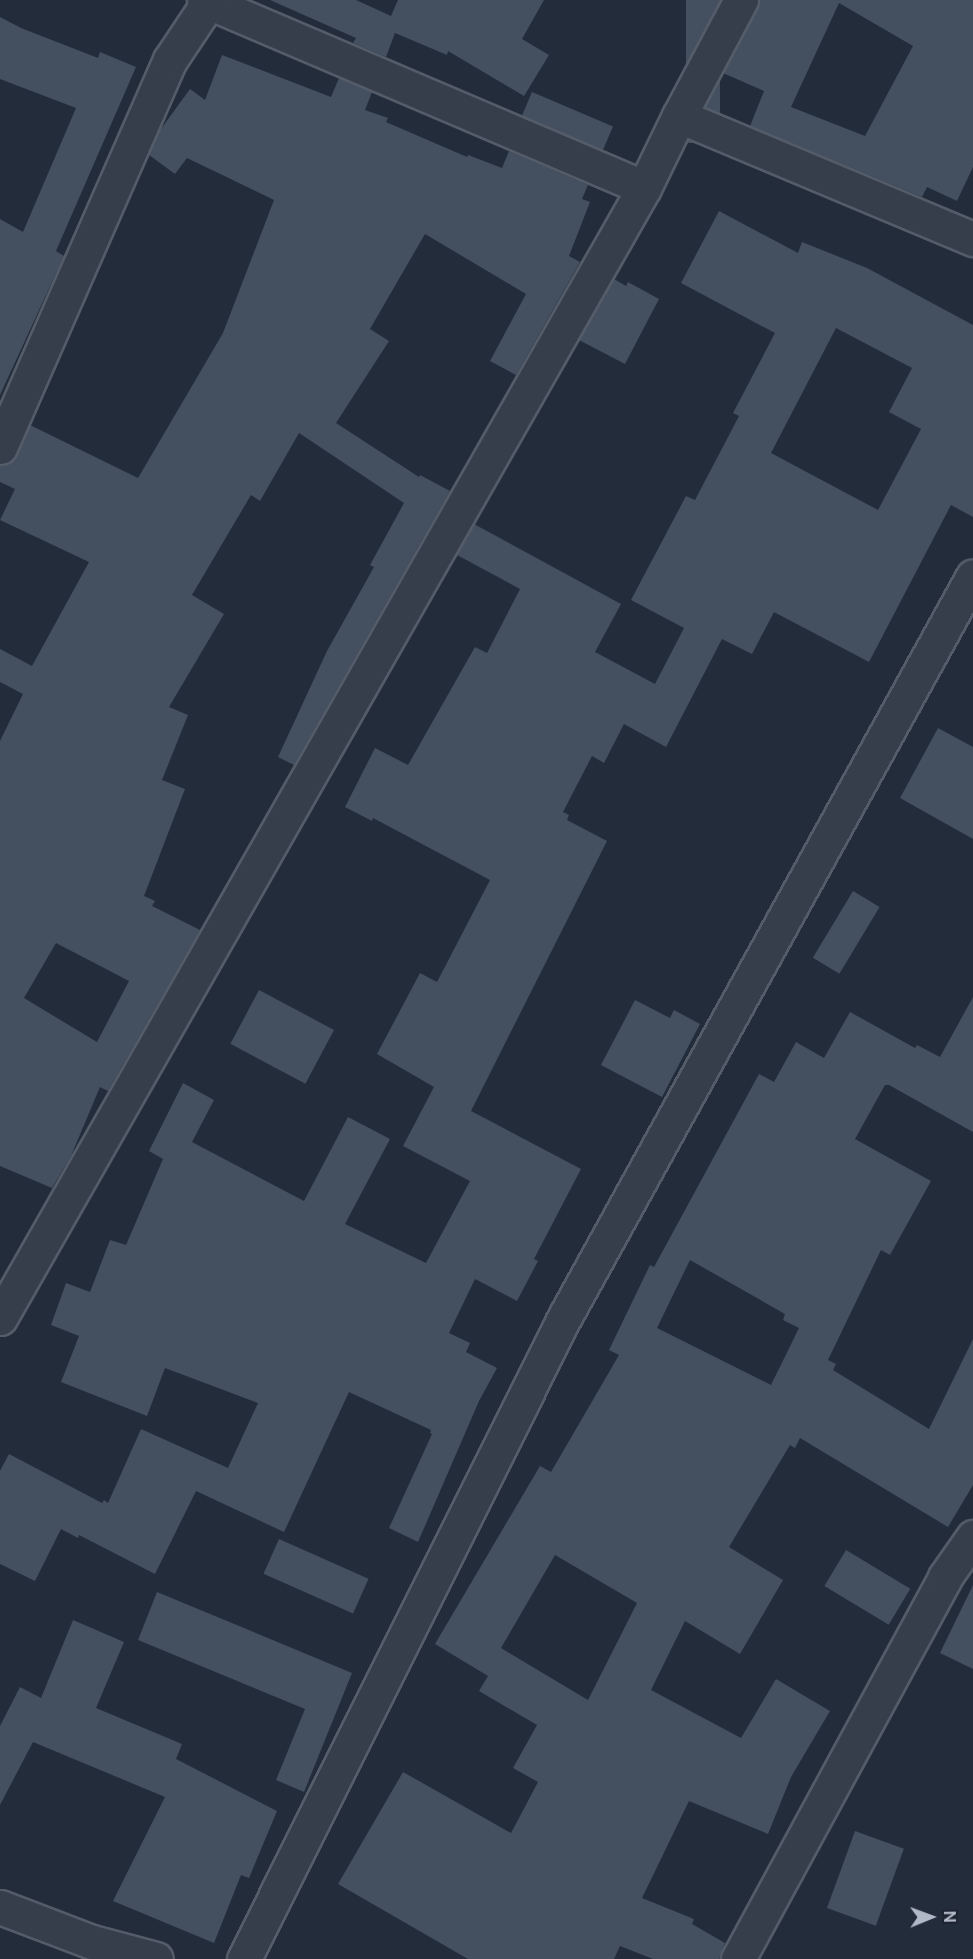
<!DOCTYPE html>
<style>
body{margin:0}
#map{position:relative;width:973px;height:1959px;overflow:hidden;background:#232c3a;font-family:"Public Sans",sans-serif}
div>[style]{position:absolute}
.building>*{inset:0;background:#444f5f;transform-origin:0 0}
.roads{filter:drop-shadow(2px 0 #545c69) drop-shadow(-2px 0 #545c69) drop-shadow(0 2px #545c69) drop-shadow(0 -2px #545c69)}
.minor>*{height:33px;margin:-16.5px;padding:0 16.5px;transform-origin:16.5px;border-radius:16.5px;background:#363e4b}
span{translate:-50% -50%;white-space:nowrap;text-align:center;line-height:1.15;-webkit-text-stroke:4.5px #1c232f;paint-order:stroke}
.north{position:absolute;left:901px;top:1887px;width:60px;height:60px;-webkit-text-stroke:4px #1c232f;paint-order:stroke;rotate:89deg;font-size:16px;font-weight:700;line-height:24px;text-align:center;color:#b1b9c7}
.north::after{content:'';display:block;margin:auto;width:21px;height:27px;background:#b1b9c7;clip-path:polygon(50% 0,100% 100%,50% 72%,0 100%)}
</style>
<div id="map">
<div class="building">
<i style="clip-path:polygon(270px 0,356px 0,391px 16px,398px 0,544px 0,522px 39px,549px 55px,524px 96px,448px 51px,447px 55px,395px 33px,386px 57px,353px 43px,356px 38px)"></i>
<i style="left:686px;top:0;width:34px;height:143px"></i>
<i style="clip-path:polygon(evenodd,760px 0,973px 0,973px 167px,957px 201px,927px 187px,922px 197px,750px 126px,764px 91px,723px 73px,760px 0,839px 3px,913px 46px,865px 136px,791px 107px,839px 3px)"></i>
<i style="clip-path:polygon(0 17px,21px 28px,98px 58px,100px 52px,136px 67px,56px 251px,64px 256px,0 395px,0 219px,23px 232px,76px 108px,0 79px)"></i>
<i style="clip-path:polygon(evenodd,222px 55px,331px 97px,339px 78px,372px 92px,365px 110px,388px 118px,386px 122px,467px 157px,468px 155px,502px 168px,509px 151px,588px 185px,582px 199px,590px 202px,569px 256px,580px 262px,516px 375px,490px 361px,526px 294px,425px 234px,370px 329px,389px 341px,336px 423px,419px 477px,420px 475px,450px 491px,294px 765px,278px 757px,327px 651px,374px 567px,370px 565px,404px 503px,299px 433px,260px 501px,251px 495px,192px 595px,224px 614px,169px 707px,188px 715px,162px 780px,185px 789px,144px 896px,155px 901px,152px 906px,200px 930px,108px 1091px,100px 1087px,71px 1156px,52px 1188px,0 1166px,0 741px,23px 694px,0 682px,0 649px,32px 666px,89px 562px,0 520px,15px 489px,0 482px,0 465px,11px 462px,17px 455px,30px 425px,138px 478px,223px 333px,274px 200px,187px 158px,175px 174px,149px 155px,158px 133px,190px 89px,205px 100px,222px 55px,56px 943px,129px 981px,97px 1042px,24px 998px,56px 943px)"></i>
<i style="left:532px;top:92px;width:88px;height:26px;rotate:23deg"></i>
<i style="clip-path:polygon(evenodd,719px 211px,798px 253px,802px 242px,867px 268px,973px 325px,973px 517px,951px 505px,869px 662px,774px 612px,752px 654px,722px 639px,666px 747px,624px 724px,604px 763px,592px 756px,563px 812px,569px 815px,567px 820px,607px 841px,471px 1111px,581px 1169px,534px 1259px,538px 1261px,517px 1301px,475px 1279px,449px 1333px,470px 1343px,466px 1352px,497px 1368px,479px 1401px,418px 1542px,389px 1528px,432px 1434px,430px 1433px,431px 1430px,349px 1392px,284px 1532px,196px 1491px,155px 1574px,79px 1535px,78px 1538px,61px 1529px,35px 1581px,0 1564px,0 1471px,9px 1454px,102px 1503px,104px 1500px,108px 1503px,141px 1429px,228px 1468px,258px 1403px,165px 1368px,147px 1416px,61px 1382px,79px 1336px,51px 1325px,66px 1283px,90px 1292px,110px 1240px,126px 1245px,163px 1159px,149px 1151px,183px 1083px,214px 1100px,192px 1142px,304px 1201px,348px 1117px,390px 1139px,345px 1224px,426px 1263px,470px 1181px,403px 1146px,434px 1087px,377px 1054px,420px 973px,437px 982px,490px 880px,373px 818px,372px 821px,345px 807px,375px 748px,408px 765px,475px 647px,487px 653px,520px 589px,457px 555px,474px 524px,621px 604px,595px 652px,655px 684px,684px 628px,631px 600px,686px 496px,695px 500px,739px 416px,733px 413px,775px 333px,681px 283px,719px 211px,836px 328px,912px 368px,889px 412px,921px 429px,878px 510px,771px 453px,836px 328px)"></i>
<i style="clip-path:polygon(614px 279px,626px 286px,628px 282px,659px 299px,625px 364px,579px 340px)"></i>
<i style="clip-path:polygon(938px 728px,973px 747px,973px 839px,900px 798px)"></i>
<i style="left:853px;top:891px;width:31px;height:78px;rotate:31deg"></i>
<i style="left:259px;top:990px;width:85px;height:61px;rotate:28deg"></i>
<i style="clip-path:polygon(evenodd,973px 997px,973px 1132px,889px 1085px,885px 1085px,855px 1139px,931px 1181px,890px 1255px,881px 1250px,828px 1360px,836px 1364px,833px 1370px,929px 1429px,973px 1339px,973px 1485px,948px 1527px,800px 1438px,795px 1448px,790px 1445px,729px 1547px,783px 1580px,740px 1654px,685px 1621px,651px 1690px,741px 1738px,776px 1679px,830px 1711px,791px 1777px,768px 1834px,689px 1801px,642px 1898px,694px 1919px,692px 1924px,725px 1943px,719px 1959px,653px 1959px,620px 1946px,614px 1959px,468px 1959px,338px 1884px,403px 1772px,511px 1833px,538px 1782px,513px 1768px,537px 1725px,479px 1691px,488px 1676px,435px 1644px,540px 1466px,551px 1472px,619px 1355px,609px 1350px,650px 1265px,654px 1267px,759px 1074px,774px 1082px,796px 1042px,824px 1058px,850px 1012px,915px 1048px,917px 1045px,940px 1057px,973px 997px,690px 1260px,785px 1314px,783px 1320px,799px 1328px,771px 1385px,657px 1328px,690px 1260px,973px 997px,555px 1555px,637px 1603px,588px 1700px,501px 1648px,555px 1555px)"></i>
<i style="clip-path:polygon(635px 1000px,670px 1018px,674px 1010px,700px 1024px,662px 1097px,601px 1065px)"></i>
<i style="left:279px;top:1539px;width:98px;height:38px;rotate:24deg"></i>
<i style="left:846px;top:1550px;width:75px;height:42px;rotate:31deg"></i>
<i style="clip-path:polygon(973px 1585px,973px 1669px,940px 1653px)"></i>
<i style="clip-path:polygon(157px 1592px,352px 1673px,304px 1792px,276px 1780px,305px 1709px,138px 1640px)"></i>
<i style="clip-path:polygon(73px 1620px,124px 1642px,96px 1708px,182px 1744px,176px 1759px,277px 1811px,249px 1878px,241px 1875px,214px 1943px,113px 1901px,165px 1797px,33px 1742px,0 1805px,0 1726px,20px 1687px,41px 1698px)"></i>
<i style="left:855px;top:1831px;width:52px;height:82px;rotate:20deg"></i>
</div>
<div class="roads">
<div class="minor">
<i style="left:204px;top:0;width:478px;rotate:23.1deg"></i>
<i style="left:679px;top:116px;width:319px;rotate:22.7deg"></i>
<i style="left:0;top:447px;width:423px;rotate:-66.3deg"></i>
<i style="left:170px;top:60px;width:72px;rotate:-56.3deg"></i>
<i style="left:0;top:1318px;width:1301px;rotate:-60.32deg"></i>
<i style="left:644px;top:188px;width:80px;rotate:-64.1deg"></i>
<i style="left:679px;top:116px;width:132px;rotate:-61.9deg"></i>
<i style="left:0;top:1907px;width:98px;rotate:20.8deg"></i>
<i style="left:92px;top:1942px;width:66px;rotate:14.9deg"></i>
<i style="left:244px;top:1959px;width:714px;rotate:-63.47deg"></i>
<i style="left:563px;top:1320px;width:849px;rotate:-61.14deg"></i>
<i style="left:738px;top:1959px;width:434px;rotate:-61.5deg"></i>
<i style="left:945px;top:1577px;width:49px;rotate:-55deg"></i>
</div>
</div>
<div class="north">N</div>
</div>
